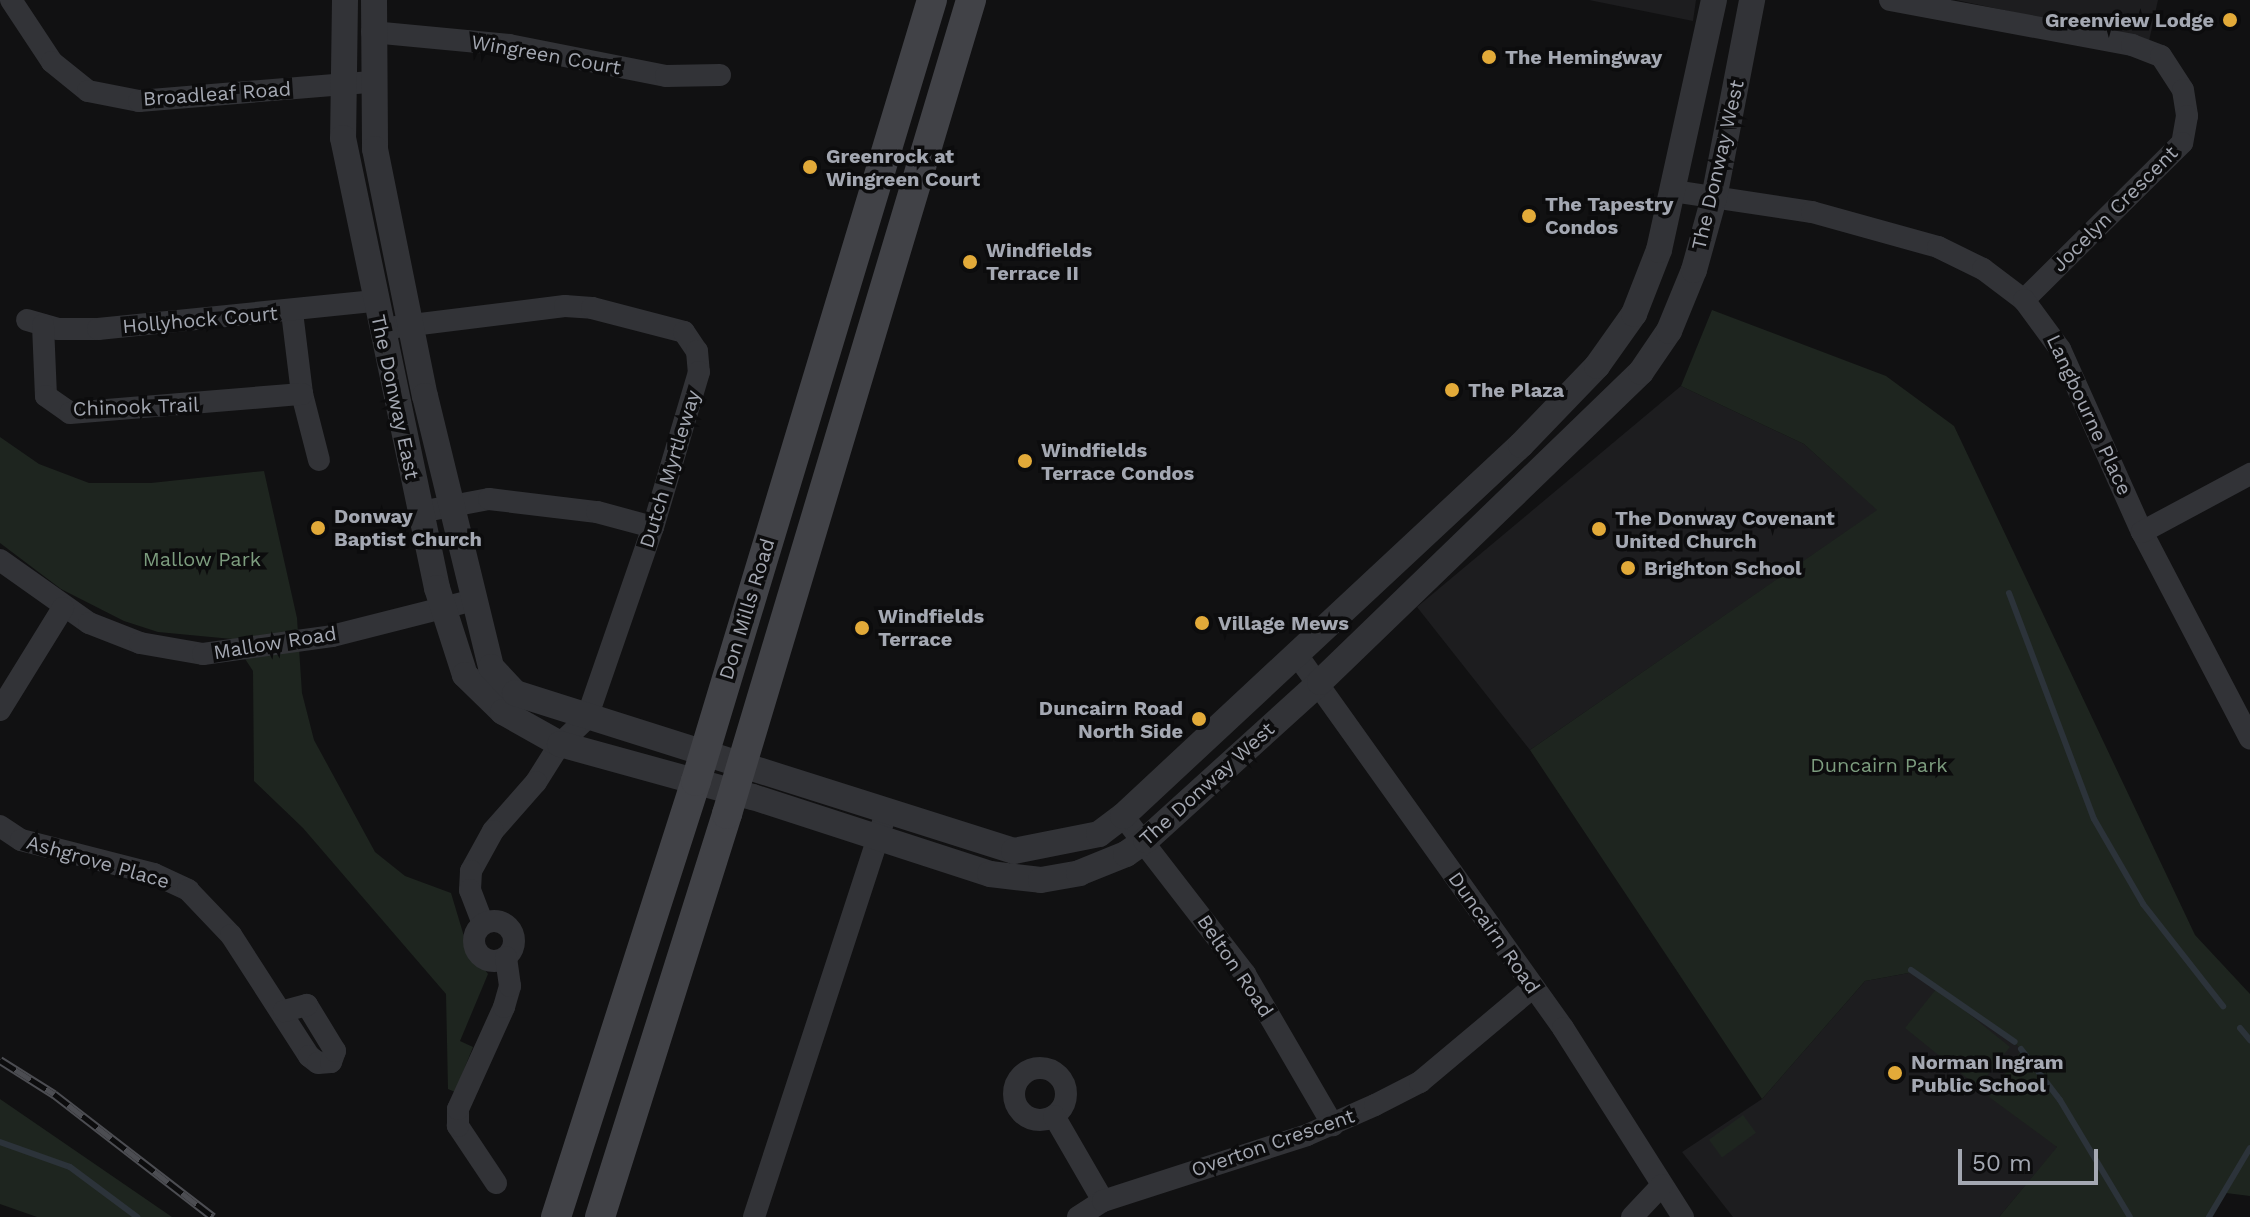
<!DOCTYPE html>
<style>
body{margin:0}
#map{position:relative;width:2250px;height:1217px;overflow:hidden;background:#111112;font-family:"Work Sans",sans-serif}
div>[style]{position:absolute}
.built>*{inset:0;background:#1d1d1f}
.green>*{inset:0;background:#1e251f;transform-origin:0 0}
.stream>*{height:6px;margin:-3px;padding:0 3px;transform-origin:3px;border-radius:3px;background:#2c333a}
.minor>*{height:22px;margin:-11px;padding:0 11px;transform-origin:11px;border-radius:11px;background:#323337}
.minor>.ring{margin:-11px;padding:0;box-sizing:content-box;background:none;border:22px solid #323337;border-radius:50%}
.tertiary>*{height:26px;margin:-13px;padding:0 13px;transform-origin:13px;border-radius:13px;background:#323337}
.secondary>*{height:30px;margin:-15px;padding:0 15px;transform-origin:15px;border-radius:15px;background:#414247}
.rail>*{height:9px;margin-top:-4.5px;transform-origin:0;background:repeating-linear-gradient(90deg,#0c0c0d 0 18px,#4c4d52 0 36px);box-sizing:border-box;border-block:2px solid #4c4d52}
.dots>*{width:22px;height:22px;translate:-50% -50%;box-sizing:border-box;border:4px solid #0c0c0d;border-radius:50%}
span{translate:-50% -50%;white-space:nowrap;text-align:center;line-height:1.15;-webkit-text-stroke:7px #0c0c0d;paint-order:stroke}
.poi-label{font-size:20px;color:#a4a8b2;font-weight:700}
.right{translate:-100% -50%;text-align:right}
.left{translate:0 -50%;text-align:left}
.street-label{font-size:20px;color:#a4a8b2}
.park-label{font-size:20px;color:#7c9c7e}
.scale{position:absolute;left:1958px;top:1149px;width:140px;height:36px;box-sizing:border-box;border:4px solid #a4a8b2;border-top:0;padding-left:10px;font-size:24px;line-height:28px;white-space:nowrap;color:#a4a8b2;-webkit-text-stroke:6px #0c0c0d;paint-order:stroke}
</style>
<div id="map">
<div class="built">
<i style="clip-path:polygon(1589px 0,1696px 0,1693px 21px)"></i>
<i style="clip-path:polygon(1956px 0,2158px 0,2149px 41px)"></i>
<i style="clip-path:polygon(1681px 386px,1804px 444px,1878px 510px,1530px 750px,1417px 607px)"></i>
<i style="clip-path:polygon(1914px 972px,2023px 1049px,2057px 1148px,1999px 1217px,1733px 1217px,1682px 1152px,1762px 1099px,1865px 981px)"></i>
</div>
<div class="green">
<i style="clip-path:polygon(1712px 310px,1886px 376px,1954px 426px,2195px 935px,2250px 994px,2250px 1196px,2226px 1193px,2210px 1217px,1999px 1217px,2057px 1147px,1989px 1097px,2022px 1049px,1938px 989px,2010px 1047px,1978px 1087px,1905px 1028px,1937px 988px,1914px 972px,1865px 981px,1762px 1099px,1530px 750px,1877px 510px,1804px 444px,1681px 386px)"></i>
<i style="clip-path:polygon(0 437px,39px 464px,89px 483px,151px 483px,264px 471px,297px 618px,302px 693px,314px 740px,375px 852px,405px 876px,451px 893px,466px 943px,488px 974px,460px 1041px,473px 1047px,455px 1092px,448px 1089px,446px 994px,303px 828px,254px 781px,253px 671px,232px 639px,158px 632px,124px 621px,61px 589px,0 543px)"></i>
<i style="clip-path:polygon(0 1099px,172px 1217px,37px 1217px,0 1204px)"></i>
<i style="left:1743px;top:1115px;width:22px;height:42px;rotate:54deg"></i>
</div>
<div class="stream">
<i style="left:2009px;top:593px;width:241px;rotate:69.4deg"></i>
<i style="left:2094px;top:819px;width:98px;rotate:60deg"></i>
<i style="left:2143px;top:904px;width:130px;rotate:51.9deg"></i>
<i style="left:1911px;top:970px;width:126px;rotate:34.7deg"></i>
<i style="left:2240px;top:1028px;width:16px;rotate:50deg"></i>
<i style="left:2021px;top:1049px;width:64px;rotate:52.6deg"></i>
<i style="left:2060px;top:1100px;width:136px;rotate:59.1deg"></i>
<i style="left:0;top:1142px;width:74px;rotate:19.7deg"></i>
<i style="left:70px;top:1167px;width:84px;rotate:36.7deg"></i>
<i style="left:2209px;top:1217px;width:80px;rotate:-59.3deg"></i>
</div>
<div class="minor">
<i style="left:11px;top:0;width:74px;rotate:56.5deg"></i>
<i style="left:52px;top:62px;width:46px;rotate:38.9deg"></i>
<i style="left:88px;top:91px;width:52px;rotate:11.1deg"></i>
<i style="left:139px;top:101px;width:233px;rotate:-4.7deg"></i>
<i style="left:1890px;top:0;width:246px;rotate:10.5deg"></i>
<i style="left:2132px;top:45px;width:31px;rotate:21deg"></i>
<i style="left:2161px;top:56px;width:40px;rotate:57.1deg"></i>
<i style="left:2183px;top:90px;width:26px;rotate:81deg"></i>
<i style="left:2187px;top:116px;width:27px;rotate:100deg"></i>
<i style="left:2182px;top:143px;width:223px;rotate:135.2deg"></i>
<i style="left:372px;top:32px;width:138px;rotate:5.4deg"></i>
<i style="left:509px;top:45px;width:160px;rotate:11.2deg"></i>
<i style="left:666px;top:76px;width:54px;rotate:-1.1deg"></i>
<i style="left:1673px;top:191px;width:141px;rotate:8.6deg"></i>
<i style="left:1812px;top:212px;width:131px;rotate:15.5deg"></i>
<i style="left:1938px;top:247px;width:50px;rotate:26.1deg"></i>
<i style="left:1983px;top:269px;width:51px;rotate:37.1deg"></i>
<i style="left:2024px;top:300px;width:61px;rotate:53.7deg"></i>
<i style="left:2060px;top:349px;width:201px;rotate:65.9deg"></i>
<i style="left:2142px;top:532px;width:233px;rotate:62.4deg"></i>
<i style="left:292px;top:312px;width:83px;rotate:83deg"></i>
<i style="left:302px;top:394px;width:68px;rotate:75.6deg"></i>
<i style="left:27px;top:320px;width:32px;rotate:16deg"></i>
<i style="left:58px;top:329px;width:40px"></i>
<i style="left:98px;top:329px;width:278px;rotate:-5.8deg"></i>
<i style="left:43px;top:325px;width:71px;rotate:87.6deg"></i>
<i style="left:46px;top:396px;width:29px;rotate:35deg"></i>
<i style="left:70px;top:413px;width:233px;rotate:-4.7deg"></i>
<i style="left:396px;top:327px;width:170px;rotate:-7.1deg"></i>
<i style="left:565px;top:306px;width:27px;rotate:4deg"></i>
<i style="left:592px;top:308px;width:95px;rotate:14.6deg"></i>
<i style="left:684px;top:332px;width:23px;rotate:56deg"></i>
<i style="left:697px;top:351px;width:21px;rotate:85deg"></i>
<i style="left:699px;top:372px;width:162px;rotate:106.5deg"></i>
<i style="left:653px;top:527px;width:202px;rotate:109.1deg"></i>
<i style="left:587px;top:718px;width:37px;rotate:136deg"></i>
<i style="left:560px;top:744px;width:45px;rotate:122.3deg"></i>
<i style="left:536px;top:782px;width:65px;rotate:131.3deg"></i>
<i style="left:493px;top:831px;width:46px;rotate:118.8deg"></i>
<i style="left:471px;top:871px;width:19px;rotate:93deg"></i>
<i style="left:470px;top:890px;width:36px;rotate:69deg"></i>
<i style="left:420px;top:512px;width:70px;rotate:-10.7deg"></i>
<i style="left:489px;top:499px;width:109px;rotate:6.9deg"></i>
<i style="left:597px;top:512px;width:58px;rotate:15deg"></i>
<i style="left:2142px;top:532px;width:123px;rotate:-28.2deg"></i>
<i style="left:0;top:560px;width:109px;rotate:35.3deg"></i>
<i style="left:89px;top:623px;width:55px;rotate:21.4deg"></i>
<i style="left:140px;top:643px;width:64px;rotate:9.9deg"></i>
<i style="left:203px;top:654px;width:130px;rotate:-7.9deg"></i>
<i style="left:332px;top:636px;width:146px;rotate:-14.2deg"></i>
<i style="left:1297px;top:655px;width:458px;rotate:54.5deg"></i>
<i style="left:1563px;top:1028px;width:224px;rotate:57.6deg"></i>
<i style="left:0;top:710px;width:120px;rotate:-58.3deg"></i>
<i style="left:1123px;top:816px;width:200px;rotate:52.3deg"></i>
<i style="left:1245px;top:974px;width:175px;rotate:59.8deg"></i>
<i style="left:0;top:826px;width:25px;rotate:34deg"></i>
<i style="left:21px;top:840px;width:137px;rotate:14.3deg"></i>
<i style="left:154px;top:874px;width:38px;rotate:25deg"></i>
<i style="left:188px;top:890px;width:62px;rotate:46.3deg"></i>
<i style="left:231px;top:935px;width:144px;rotate:57.2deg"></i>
<i style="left:309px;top:1056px;width:11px;rotate:38deg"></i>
<i style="left:318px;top:1063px;width:13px;rotate:-4deg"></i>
<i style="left:331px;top:1062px;width:12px;rotate:-70deg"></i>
<i style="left:335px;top:1051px;width:54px;rotate:-121.3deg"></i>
<i style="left:307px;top:1005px;width:24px;rotate:165deg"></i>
<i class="ring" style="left:474px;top:921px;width:18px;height:18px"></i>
<i class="ring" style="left:1014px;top:1068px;width:30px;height:30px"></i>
<i style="left:1054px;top:1116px;width:98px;rotate:60deg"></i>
<i style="left:496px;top:1183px;width:69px;rotate:-123.7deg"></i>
<i style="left:458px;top:1126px;width:17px;rotate:-90deg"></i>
<i style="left:458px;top:1109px;width:112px;rotate:-65.7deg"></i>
<i style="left:504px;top:1007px;width:22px;rotate:-74deg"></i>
<i style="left:510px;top:986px;width:29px;rotate:-98deg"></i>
<i style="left:754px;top:1217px;width:415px;rotate:-71.9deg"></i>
<i style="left:1078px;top:1217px;width:30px;rotate:-33deg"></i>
<i style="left:1103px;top:1201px;width:214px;rotate:-17.9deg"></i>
<i style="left:1307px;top:1135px;width:74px;rotate:-23.8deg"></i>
<i style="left:1375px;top:1105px;width:51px;rotate:-27.1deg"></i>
<i style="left:1420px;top:1082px;width:145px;rotate:-40deg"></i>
<i style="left:1632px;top:1217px;width:44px;rotate:-46.8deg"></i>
</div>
<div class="tertiary">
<i style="left:345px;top:0;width:138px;rotate:90.8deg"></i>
<i style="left:343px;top:138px;width:460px;rotate:78.2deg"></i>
<i style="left:437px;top:588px;width:91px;rotate:72.2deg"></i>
<i style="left:465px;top:675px;width:53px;rotate:44.2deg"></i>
<i style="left:503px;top:712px;width:65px;rotate:29.3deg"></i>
<i style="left:560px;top:744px;width:200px;rotate:15.4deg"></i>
<i style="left:753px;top:797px;width:249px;rotate:18deg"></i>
<i style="left:990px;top:874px;width:51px;rotate:6.7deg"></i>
<i style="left:1041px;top:880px;width:39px;rotate:-10deg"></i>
<i style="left:1079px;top:873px;width:51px;rotate:-22deg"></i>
<i style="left:1126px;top:854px;width:24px;rotate:-35deg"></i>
<i style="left:1146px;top:840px;width:235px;rotate:-42.2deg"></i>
<i style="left:1320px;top:682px;width:446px;rotate:-44deg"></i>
<i style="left:1641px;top:372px;width:50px;rotate:-55.7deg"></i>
<i style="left:1669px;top:331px;width:66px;rotate:-67.7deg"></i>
<i style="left:1694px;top:270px;width:75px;rotate:-74.5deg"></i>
<i style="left:1714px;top:198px;width:202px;rotate:-79.1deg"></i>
<i style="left:374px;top:0;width:149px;rotate:89.6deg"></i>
<i style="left:375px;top:149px;width:252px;rotate:78.6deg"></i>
<i style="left:425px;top:396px;width:279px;rotate:76.3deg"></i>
<i style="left:491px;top:667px;width:35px;rotate:47deg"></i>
<i style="left:515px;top:693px;width:523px;rotate:17.57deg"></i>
<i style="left:1014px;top:851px;width:87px;rotate:-11.3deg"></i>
<i style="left:1099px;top:834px;width:30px;rotate:-37deg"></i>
<i style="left:1123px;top:816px;width:544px;rotate:-42.99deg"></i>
<i style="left:1521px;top:445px;width:110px;rotate:-46.1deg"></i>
<i style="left:1597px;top:366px;width:64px;rotate:-54.6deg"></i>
<i style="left:1634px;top:314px;width:69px;rotate:-68.7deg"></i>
<i style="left:1659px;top:250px;width:256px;rotate:-77.6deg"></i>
</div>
<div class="secondary">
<i style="left:556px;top:1217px;width:458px;rotate:-72.2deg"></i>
<i style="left:696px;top:781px;width:816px;rotate:-73.19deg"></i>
<i style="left:600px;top:1217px;width:423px;rotate:-72.5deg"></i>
<i style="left:727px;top:814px;width:850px;rotate:-73.31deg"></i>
</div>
<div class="rail">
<i style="left:0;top:1060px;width:64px;rotate:32.2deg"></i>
<i style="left:54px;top:1094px;width:201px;rotate:37.7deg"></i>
</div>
<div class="dots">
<i style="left:2230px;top:20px;background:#e2aa39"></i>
<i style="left:1489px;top:57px;background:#e2aa39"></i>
<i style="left:810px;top:167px;background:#e2aa39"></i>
<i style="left:1529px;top:216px;background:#e2aa39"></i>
<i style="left:970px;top:262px;background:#e2aa39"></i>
<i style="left:1452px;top:390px;background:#e2aa39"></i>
<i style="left:1025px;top:461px;background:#e2aa39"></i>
<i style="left:318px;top:528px;background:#e2aa39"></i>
<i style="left:1599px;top:529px;background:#e2aa39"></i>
<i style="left:1628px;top:568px;background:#e2aa39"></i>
<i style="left:1202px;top:623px;background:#e2aa39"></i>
<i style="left:862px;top:628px;background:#e2aa39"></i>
<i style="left:1199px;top:719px;background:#e2aa39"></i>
<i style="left:1895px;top:1073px;background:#e2aa39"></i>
</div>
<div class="poi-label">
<span class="right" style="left:2214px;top:20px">Greenview Lodge</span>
<span class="left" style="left:1505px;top:57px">The Hemingway</span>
<span class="left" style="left:826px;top:168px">Greenrock at<br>Wingreen Court</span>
<span class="left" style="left:1545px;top:216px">The Tapestry<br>Condos</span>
<span class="left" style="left:986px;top:262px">Windfields<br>Terrace II</span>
<span class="left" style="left:1468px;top:390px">The Plaza</span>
<span class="left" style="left:1041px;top:462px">Windfields<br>Terrace Condos</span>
<span class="left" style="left:334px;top:528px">Donway<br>Baptist Church</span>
<span class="left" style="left:1615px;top:530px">The Donway Covenant<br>United Church</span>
<span class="left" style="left:1644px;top:568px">Brighton School</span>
<span class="left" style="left:878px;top:628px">Windfields<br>Terrace</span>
<span class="left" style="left:1218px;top:623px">Village Mews</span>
<span class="right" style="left:1183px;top:720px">Duncairn Road<br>North Side</span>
<span class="left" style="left:1911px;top:1074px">Norman Ingram<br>Public School</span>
</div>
<div class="street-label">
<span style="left:546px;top:55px;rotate:10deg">Wingreen Court</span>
<span style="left:217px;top:94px;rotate:-4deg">Broadleaf Road</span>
<span style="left:1718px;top:165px;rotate:-77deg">The Donway West</span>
<span style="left:2115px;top:209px;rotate:-45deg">Jocelyn Crescent</span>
<span style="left:200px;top:320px;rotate:-5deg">Hollyhock Court</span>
<span style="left:395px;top:397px;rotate:78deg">The Donway East</span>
<span style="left:136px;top:407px;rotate:-2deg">Chinook Trail</span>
<span style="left:2089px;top:415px;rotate:65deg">Langbourne Place</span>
<span style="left:670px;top:469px;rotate:-73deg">Dutch Myrtleway</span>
<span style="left:747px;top:609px;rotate:-73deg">Don Mills Road</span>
<span style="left:275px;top:643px;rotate:-9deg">Mallow Road</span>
<span style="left:1207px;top:784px;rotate:-42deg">The Donway West</span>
<span style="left:98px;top:862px;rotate:16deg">Ashgrove Place</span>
<span style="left:1494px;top:933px;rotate:55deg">Duncairn Road</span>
<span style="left:1235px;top:966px;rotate:56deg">Belton Road</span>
<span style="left:1273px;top:1143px;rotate:-19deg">Overton Crescent</span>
</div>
<div class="park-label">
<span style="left:202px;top:559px">Mallow Park</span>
<span style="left:1879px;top:765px">Duncairn Park</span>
</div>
<div class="scale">50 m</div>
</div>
